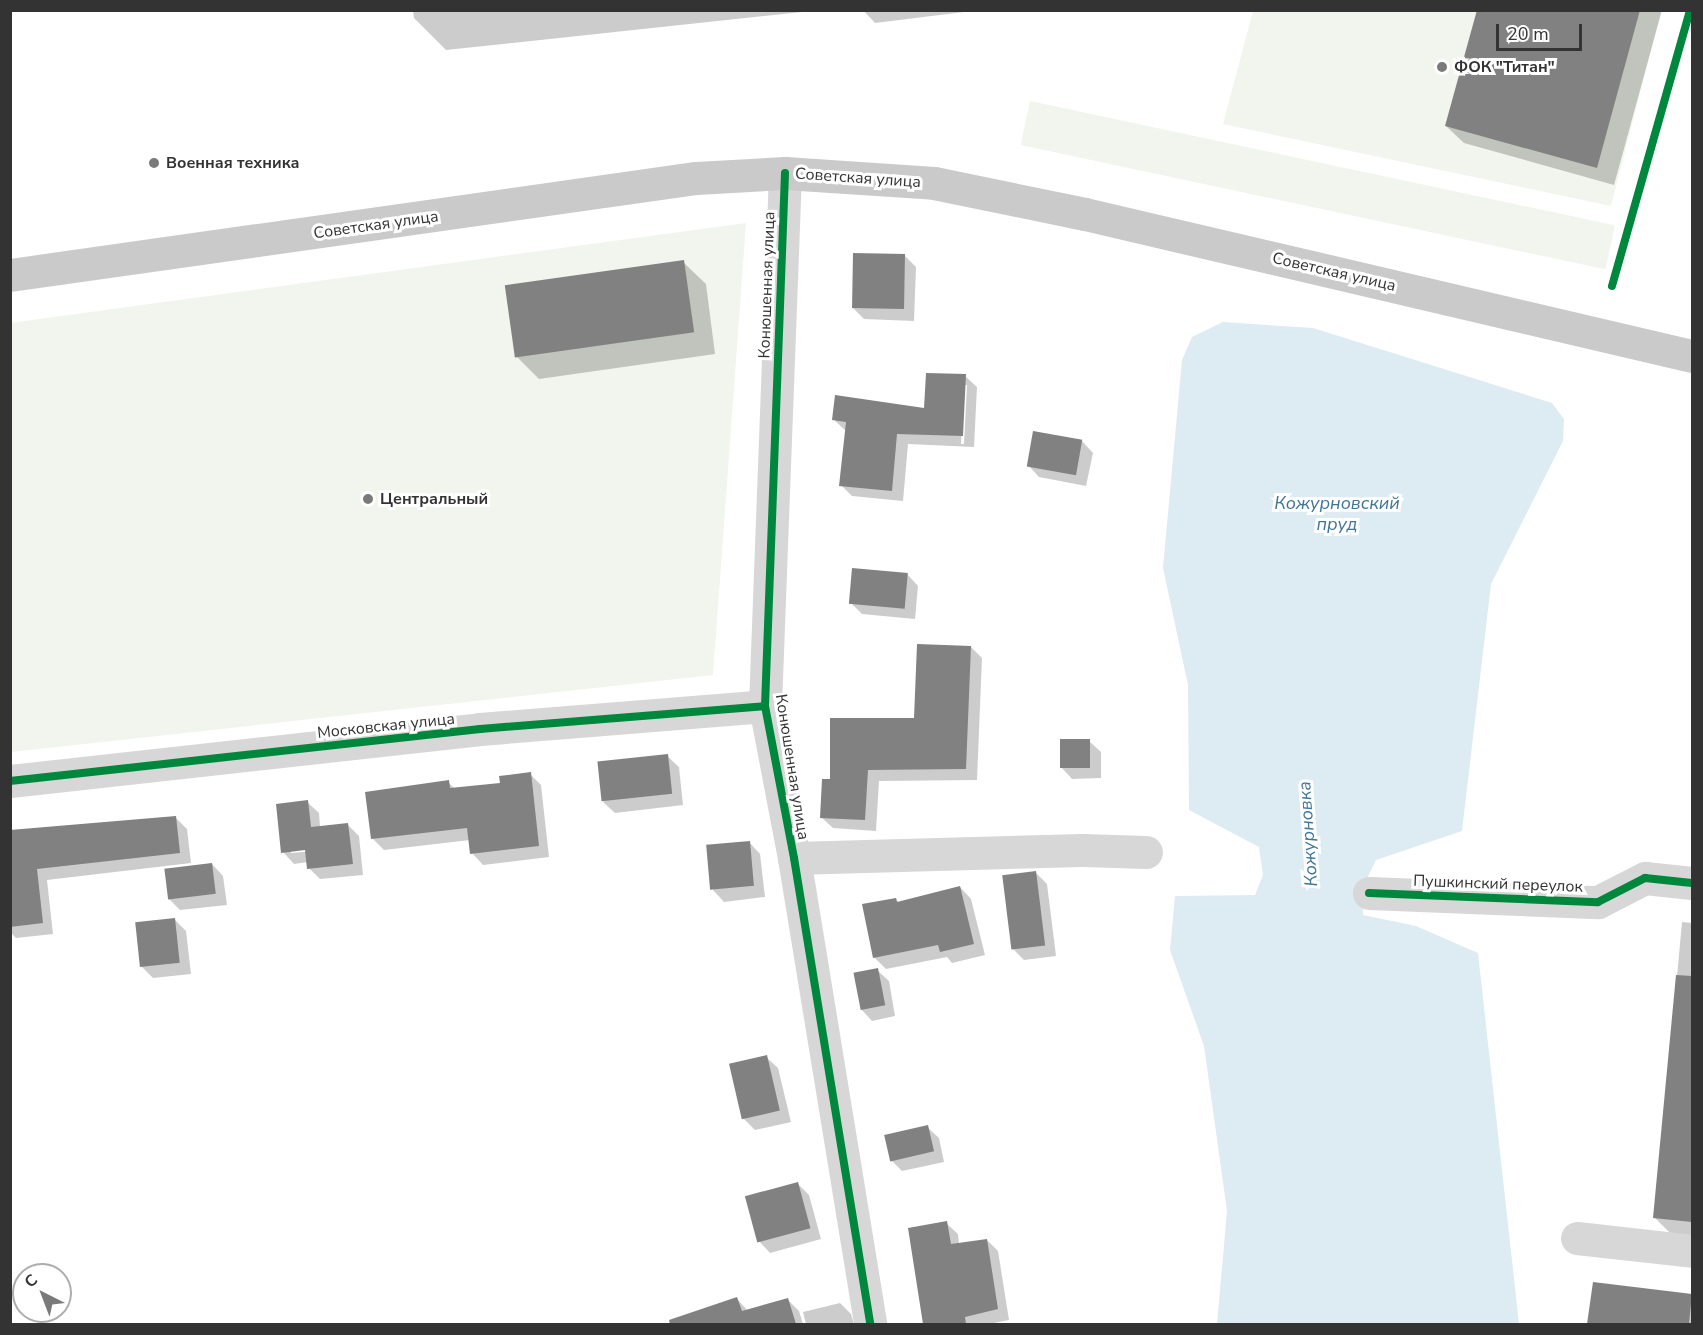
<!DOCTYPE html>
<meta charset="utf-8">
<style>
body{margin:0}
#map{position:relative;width:1703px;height:1335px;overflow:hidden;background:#fff;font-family:"Nunito Sans",sans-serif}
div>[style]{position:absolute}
.green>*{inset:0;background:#f1f5ed;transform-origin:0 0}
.water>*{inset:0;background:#ddebf3}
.shadow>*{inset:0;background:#0003}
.building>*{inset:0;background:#818181;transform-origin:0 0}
.minor>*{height:33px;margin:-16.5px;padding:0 16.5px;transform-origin:16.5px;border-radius:16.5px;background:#d7d7d7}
.major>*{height:33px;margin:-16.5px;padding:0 16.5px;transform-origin:16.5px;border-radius:16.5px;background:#cacaca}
.cycleway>*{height:8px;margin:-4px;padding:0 4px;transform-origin:4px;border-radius:4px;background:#00873e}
.dots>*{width:16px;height:16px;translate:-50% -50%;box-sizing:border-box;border:3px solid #fff;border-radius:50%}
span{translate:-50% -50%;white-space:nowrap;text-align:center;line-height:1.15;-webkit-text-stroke:6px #fff;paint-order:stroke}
.poi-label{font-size:16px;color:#333;font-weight:700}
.left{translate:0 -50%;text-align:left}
.street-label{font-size:16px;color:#333}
.water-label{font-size:18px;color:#3f7597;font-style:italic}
.frame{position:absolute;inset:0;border:12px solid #333;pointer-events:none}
.north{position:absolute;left:12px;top:1263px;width:60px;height:60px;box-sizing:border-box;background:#fff;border:2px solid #adadad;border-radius:50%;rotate:318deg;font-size:16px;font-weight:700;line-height:24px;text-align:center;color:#333}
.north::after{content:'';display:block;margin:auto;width:21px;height:27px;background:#7a7a7a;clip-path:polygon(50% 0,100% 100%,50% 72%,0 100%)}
.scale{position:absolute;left:1496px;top:24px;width:86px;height:27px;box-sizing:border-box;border:3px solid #333;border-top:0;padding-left:8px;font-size:18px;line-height:21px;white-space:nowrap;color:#333;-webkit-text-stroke:4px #fff;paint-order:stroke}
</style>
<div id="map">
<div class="green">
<i style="clip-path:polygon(1253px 11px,1661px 11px,1611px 206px,1223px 124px)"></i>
<i style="left:1030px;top:101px;width:598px;height:45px;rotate:12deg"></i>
<i style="clip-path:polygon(746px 223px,713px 675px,11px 752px,10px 323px)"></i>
</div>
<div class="water">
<i style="clip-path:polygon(1223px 322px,1313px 328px,1552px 403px,1564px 419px,1563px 441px,1491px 584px,1462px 831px,1376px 860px,1362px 889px,1363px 915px,1416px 926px,1478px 953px,1519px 1324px,1217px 1324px,1227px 1211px,1204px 1046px,1170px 950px,1175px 896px,1255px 895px,1263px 875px,1259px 847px,1189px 810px,1188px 685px,1163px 568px,1182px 360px,1192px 337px)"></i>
</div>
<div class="shadow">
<i style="clip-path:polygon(413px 10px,821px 10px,446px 50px,414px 18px)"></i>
<i style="clip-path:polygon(863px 10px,963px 10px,964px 12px,875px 23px)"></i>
<i style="clip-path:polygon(1479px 10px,1662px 10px,1614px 185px,1464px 143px,1446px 126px)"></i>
<i style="clip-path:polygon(905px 256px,916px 267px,914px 321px,864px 319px,853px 308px)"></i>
<i style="clip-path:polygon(683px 262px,706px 284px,715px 354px,539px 379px,516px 356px)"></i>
<i style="clip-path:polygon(evenodd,965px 376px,977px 387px,974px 447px,908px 444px,903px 501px,852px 496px,841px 485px,846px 431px,833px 419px,925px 410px,965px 376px,964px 385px,967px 385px,964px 444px,961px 444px,964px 385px)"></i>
<i style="clip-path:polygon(1082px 441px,1093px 453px,1086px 486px,1039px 477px,1028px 465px)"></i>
<i style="clip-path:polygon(907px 574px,918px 586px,915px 619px,862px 614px,851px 603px)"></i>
<i style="clip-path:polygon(971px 647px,982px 658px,977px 780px,879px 781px,876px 831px,833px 828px,821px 817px,831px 781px,916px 720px)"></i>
<i style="clip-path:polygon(1089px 741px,1101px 752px,1101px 778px,1072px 779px,1061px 767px)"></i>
<i style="clip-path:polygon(667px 756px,679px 767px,683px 805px,615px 813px,603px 802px)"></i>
<i style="clip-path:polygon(530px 774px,541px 785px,549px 857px,483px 865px,472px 853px,470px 840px,384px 850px,372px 838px,448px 782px,455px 789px,501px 784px)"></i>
<i style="clip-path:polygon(evenodd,307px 802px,319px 813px,320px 827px,347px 824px,359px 836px,363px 875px,320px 879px,309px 868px,308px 862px,294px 864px,283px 852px,307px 802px,312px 848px,313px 851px,291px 853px,291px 850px,312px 848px)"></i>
<i style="clip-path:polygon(176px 818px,187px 829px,191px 863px,47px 880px,53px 934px,16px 938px,10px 932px,10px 832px)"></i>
<i style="clip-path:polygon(749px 842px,760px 854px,765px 897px,724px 902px,713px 890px)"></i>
<i style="clip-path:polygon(212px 864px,223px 876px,227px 905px,180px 910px,169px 899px)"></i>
<i style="clip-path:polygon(1035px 872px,1047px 884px,1056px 956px,1024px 960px,1013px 949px)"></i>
<i style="clip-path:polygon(960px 887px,971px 899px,985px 955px,952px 963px,947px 957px,886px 969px,874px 957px,896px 899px,899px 903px)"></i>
<i style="clip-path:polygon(175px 920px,186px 931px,191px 974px,153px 978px,142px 967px)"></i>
<i style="clip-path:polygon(1682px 922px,1692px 923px,1692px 1251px,1687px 1250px,1655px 1218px)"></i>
<i style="clip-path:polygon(877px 970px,889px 981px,895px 1016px,872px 1021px,861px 1009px)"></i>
<i style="clip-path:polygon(766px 1057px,778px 1068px,791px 1122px,755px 1130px,744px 1119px)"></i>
<i style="clip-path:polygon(927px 1127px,939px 1138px,944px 1162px,902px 1171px,891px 1160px)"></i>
<i style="clip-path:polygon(797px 1183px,809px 1195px,821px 1239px,770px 1253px,759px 1241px)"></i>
<i style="clip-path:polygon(946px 1223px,958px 1234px,959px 1244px,987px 1240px,998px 1251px,1009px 1320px,989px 1324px,925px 1324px,910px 1229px)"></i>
<i style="clip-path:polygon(1594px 1284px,1692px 1296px,1692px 1324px,1589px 1324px)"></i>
<i style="clip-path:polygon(737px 1299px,748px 1311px,788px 1300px,799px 1311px,803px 1324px,710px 1324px,705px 1310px)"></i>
<i style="clip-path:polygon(840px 1303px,851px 1314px,854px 1324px,806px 1324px,803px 1312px)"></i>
</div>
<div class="building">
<i style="clip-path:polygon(1477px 10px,1640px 10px,1597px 168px,1445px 126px)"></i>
<i style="left:853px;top:253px;width:52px;height:55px;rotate:1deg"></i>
<i style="left:684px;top:260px;width:73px;height:181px;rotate:82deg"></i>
<i style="clip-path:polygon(926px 373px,966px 374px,963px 436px,897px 434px,892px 491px,839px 486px,846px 422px,832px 420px,835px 395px,924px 408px)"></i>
<i style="left:1033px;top:431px;width:50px;height:36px;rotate:10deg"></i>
<i style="left:852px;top:568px;width:56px;height:36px;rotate:5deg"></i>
<i style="clip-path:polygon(917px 644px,971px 646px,966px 769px,868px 770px,865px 820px,820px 818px,822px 779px,830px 779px,830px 718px,914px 718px)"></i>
<i style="left:1090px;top:739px;width:29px;height:30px;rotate:90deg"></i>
<i style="left:668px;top:754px;width:40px;height:71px;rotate:84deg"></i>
<i style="clip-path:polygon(531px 772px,539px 846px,470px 854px,467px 828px,371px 839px,365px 792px,449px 780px,450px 788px,500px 783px,499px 776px)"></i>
<i style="clip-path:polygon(308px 800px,311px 827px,348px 823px,353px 864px,307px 869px,305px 850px,281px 853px,276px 804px)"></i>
<i style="clip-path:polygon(176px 816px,180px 853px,37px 869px,43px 923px,10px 927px,10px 830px)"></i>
<i style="left:750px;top:841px;width:45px;height:44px;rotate:85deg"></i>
<i style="left:212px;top:863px;width:31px;height:48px;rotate:83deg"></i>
<i style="left:1036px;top:871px;width:75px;height:34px;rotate:83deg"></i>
<i style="clip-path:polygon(960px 886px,974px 944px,940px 952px,938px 945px,873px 958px,862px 904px,896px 898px,897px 902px)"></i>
<i style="left:175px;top:918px;width:45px;height:40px;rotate:84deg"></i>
<i style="left:878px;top:968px;width:38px;height:25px;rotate:79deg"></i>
<i style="clip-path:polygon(1676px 975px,1692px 976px,1692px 1222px,1653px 1218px)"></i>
<i style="left:767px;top:1055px;width:57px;height:39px;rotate:77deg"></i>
<i style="left:928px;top:1125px;width:27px;height:45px;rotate:77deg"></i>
<i style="left:798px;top:1182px;width:48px;height:55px;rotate:75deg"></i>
<i style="clip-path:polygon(947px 1221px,951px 1244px,987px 1239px,998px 1309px,965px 1317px,966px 1324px,923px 1324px,908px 1228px)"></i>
<i style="clip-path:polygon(1593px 1282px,1692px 1294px,1689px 1324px,1587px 1324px)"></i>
<i style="clip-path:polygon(737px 1297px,742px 1311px,788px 1298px,796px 1324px,670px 1324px,669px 1320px)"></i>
</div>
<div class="minor">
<i style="left:785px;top:173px;width:533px;rotate:92.15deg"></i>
<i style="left:765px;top:706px;width:155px;rotate:79.2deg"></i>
<i style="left:794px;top:858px;width:472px;rotate:80.7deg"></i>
<i style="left:10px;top:781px;width:473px;rotate:-6.3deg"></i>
<i style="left:480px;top:729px;width:286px;rotate:-4.6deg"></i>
<i style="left:794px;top:858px;width:288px;rotate:-1.6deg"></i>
<i style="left:1082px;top:850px;width:64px;rotate:1.8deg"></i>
<i style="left:1369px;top:893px;width:229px;rotate:2.3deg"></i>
<i style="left:1598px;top:902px;width:53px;rotate:-27.1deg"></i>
<i style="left:1645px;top:878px;width:47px;rotate:6.1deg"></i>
<i style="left:1577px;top:1238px;width:116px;rotate:6.4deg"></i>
</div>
<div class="major">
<i style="left:10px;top:275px;width:693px;rotate:-8.05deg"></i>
<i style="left:696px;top:178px;width:89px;rotate:-3.2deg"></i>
<i style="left:785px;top:173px;width:149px;rotate:3.8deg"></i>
<i style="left:934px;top:183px;width:154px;rotate:11.6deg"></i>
<i style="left:1085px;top:214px;width:623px;rotate:13.17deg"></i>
</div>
<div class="cycleway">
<i style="left:785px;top:173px;width:533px;rotate:92.15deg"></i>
<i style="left:765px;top:706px;width:155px;rotate:79.2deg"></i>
<i style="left:794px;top:858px;width:472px;rotate:80.7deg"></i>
<i style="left:1612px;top:286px;width:287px;rotate:-74.2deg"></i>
<i style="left:10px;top:781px;width:473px;rotate:-6.3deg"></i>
<i style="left:480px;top:729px;width:286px;rotate:-4.6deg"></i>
<i style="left:1369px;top:893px;width:229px;rotate:2.3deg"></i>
<i style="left:1598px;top:902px;width:53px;rotate:-27.1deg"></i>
<i style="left:1645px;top:878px;width:47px;rotate:6.1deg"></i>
</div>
<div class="dots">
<i style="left:1442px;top:67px;background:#7a7a7a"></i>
<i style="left:154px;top:163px;background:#7a7a7a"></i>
<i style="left:368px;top:499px;background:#7a7a7a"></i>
</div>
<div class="poi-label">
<span class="left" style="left:1454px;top:67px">ФОК "Титан"</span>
<span class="left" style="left:166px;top:163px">Военная техника</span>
<span class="left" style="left:380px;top:499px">Центральный</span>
</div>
<div class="street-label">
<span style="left:858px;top:178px;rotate:4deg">Советская улица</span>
<span style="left:376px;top:225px;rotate:-8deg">Советская улица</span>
<span style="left:1334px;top:272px;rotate:13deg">Советская улица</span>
<span style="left:767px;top:285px;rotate:-88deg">Конюшенная улица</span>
<span style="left:386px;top:726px;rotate:-6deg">Московская улица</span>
<span style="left:792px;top:767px;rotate:81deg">Конюшенная улица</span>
<span style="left:1498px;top:884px;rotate:2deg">Пушкинский переулок</span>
</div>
<div class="water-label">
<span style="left:1337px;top:514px">Кожурновский<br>пруд</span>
<span style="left:1308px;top:834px;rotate:-94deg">Кожурновка</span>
</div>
<div class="frame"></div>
<div class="north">С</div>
<div class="scale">20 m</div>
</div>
